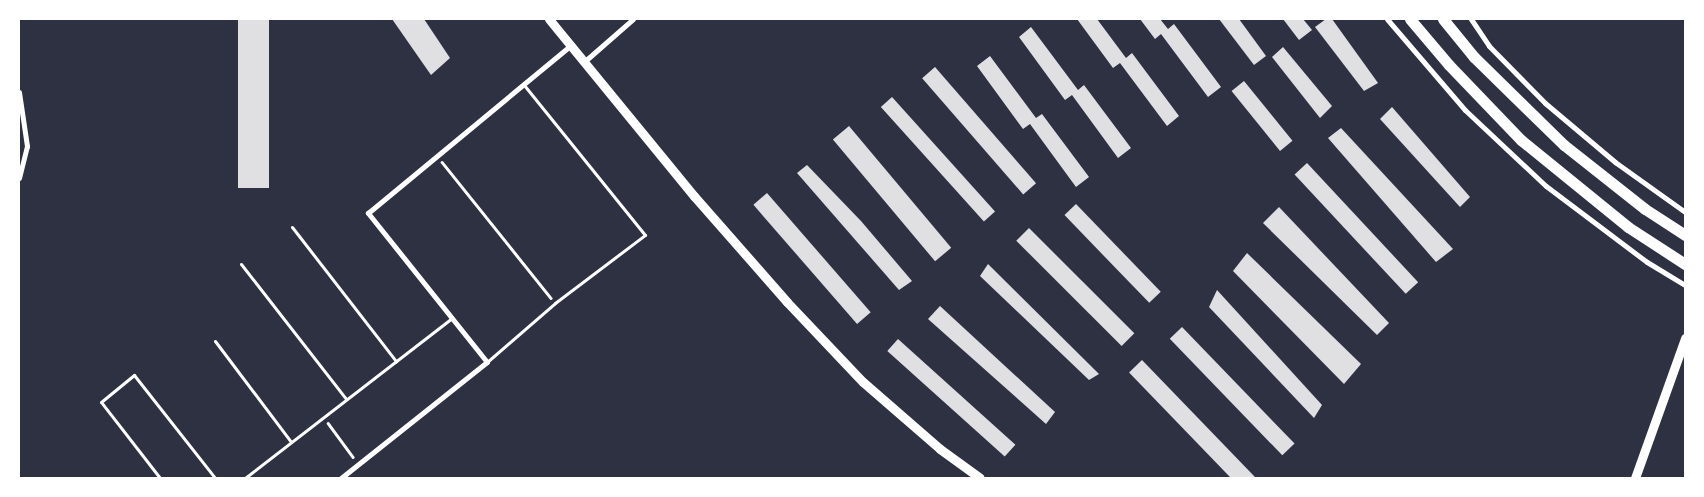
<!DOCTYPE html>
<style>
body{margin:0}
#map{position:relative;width:1704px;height:497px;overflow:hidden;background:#2d3142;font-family:Commissioner,sans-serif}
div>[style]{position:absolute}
.building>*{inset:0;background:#e0e0e3;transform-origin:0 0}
.path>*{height:2.5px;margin:-1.25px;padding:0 1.25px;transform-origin:1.25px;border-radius:1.25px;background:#fff}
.service>*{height:3px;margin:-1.5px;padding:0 1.5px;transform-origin:1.5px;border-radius:1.5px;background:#fff}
.minor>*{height:5px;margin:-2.5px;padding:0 2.5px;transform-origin:2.5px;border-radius:2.5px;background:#fff}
.tertiary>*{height:9px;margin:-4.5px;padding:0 4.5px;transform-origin:4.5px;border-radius:4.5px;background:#fff}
.trunk>*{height:11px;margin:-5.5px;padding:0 5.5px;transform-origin:5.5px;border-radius:5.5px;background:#fff}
span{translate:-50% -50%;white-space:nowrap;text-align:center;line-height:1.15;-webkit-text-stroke:4px #fff;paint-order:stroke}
.frame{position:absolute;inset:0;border:20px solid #fff;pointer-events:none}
</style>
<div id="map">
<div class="building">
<i style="left:238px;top:19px;width:31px;height:169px"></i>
<i style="clip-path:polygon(392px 19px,424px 19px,450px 58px,431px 75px)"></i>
<i style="clip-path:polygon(1077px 19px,1097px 19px,1126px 58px,1132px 53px,1179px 116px,1167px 126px,1120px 63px,1113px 68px)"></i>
<i style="clip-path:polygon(1140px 19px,1160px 19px,1168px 29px,1174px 24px,1221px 87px,1208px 97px,1161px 34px,1155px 39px)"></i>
<i style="clip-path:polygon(1219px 19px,1239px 19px,1266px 56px,1254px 65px)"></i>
<i style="clip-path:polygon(1283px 19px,1303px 19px,1312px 30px,1299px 40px)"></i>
<i style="clip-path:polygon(1326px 19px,1332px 19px,1378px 83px,1364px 91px,1315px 27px)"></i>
<i style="clip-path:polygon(1031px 27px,1078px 90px,1084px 85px,1131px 148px,1118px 158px,1072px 95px,1065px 100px,1019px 37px)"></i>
<i style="clip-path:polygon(1283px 47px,1332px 106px,1320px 118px,1272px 57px)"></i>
<i style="clip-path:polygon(990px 56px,1036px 118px,1042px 114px,1089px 177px,1076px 187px,1030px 124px,1023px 129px,977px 66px)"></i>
<i style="left:935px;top:67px;width:154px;height:17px;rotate:49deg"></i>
<i style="left:1244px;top:81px;width:77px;height:16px;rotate:51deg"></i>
<i style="left:892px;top:97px;width:154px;height:15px;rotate:48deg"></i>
<i style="clip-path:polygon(1392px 107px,1470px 197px,1460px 207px,1380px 119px)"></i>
<i style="left:849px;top:126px;width:159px;height:21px;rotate:50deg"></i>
<i style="clip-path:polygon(1341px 128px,1453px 249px,1436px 262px,1328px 138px)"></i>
<i style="left:1307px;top:163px;width:163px;height:17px;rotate:47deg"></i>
<i style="clip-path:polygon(807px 165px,861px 221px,912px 281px,899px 290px,797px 173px)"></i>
<i style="left:767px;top:193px;width:158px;height:18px;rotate:49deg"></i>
<i style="left:1076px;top:204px;width:122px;height:16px;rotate:46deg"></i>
<i style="clip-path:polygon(1279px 207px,1389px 323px,1377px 335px,1263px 223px)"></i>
<i style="left:1029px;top:228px;width:149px;height:18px;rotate:45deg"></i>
<i style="clip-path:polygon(1247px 253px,1361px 364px,1344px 384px,1233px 271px)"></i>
<i style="clip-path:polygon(988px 264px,1099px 374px,1089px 380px,980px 276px)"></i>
<i style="clip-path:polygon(1217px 290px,1322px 405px,1314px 418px,1209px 307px)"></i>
<i style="clip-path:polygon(940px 306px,1055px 412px,1046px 424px,928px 319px)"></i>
<i style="left:1182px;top:327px;width:162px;height:17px;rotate:46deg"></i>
<i style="left:898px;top:339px;width:158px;height:16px;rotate:42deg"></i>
<i style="left:1142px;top:360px;width:164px;height:18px;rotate:46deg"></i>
</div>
<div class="path">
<i style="left:442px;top:162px;width:174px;rotate:51.3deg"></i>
<i style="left:328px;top:423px;width:42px;rotate:53.7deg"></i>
</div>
<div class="service">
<i style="left:292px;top:227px;width:170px;rotate:52.2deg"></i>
<i style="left:241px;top:264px;width:171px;rotate:52.1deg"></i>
<i style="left:215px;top:341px;width:126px;rotate:53deg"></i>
<i style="left:487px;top:362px;width:90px;rotate:-40.9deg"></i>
<i style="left:555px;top:303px;width:113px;rotate:-37.1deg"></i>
<i style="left:645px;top:235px;width:193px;rotate:-128.9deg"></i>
<i style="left:160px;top:478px;width:96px;rotate:-127.8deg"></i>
<i style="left:101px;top:402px;width:43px;rotate:-39.3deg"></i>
<i style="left:134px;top:375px;width:131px;rotate:51.8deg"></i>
<i style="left:245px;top:478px;width:262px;rotate:-37.7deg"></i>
</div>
<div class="minor">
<i style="left:1387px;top:19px;width:120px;rotate:49.4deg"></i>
<i style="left:1465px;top:110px;width:111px;rotate:43.2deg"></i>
<i style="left:1546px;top:186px;width:126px;rotate:37deg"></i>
<i style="left:1647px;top:262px;width:44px;rotate:31.2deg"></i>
<i style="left:1471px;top:19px;width:32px;rotate:56deg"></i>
<i style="left:1489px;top:46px;width:80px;rotate:45.5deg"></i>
<i style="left:1545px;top:103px;width:92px;rotate:40.1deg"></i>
<i style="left:1615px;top:162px;width:86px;rotate:35.5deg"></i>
<i style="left:585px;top:61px;width:64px;rotate:-41.2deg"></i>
<i style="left:19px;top:92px;width:55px;rotate:81.6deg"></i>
<i style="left:27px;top:146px;width:33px;rotate:104deg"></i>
<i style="left:341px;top:478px;width:186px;rotate:-38.5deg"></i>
<i style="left:487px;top:362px;width:191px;rotate:-128.6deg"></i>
<i style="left:368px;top:213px;width:264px;rotate:-39.6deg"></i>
</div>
<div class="tertiary">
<i style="left:549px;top:19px;width:229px;rotate:50.7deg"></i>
<i style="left:694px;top:196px;width:141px;rotate:48.7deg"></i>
<i style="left:787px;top:302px;width:110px;rotate:46.5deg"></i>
<i style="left:863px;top:382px;width:102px;rotate:41deg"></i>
<i style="left:940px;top:449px;width:49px;rotate:35.9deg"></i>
<i style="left:1635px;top:478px;width:149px;rotate:-70.3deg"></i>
</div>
<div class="trunk">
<i style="left:1410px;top:19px;width:60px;rotate:49.7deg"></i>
<i style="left:1449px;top:65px;width:104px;rotate:46.2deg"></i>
<i style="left:1521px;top:140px;width:138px;rotate:39.1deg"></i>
<i style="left:1628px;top:227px;width:68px;rotate:33deg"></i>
<i style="left:1443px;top:19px;width:49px;rotate:50.8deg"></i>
<i style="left:1474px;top:57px;width:126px;rotate:44.4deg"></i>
<i style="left:1564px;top:145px;width:103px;rotate:38.3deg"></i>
<i style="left:1645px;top:209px;width:48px;rotate:33deg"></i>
</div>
<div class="frame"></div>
</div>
